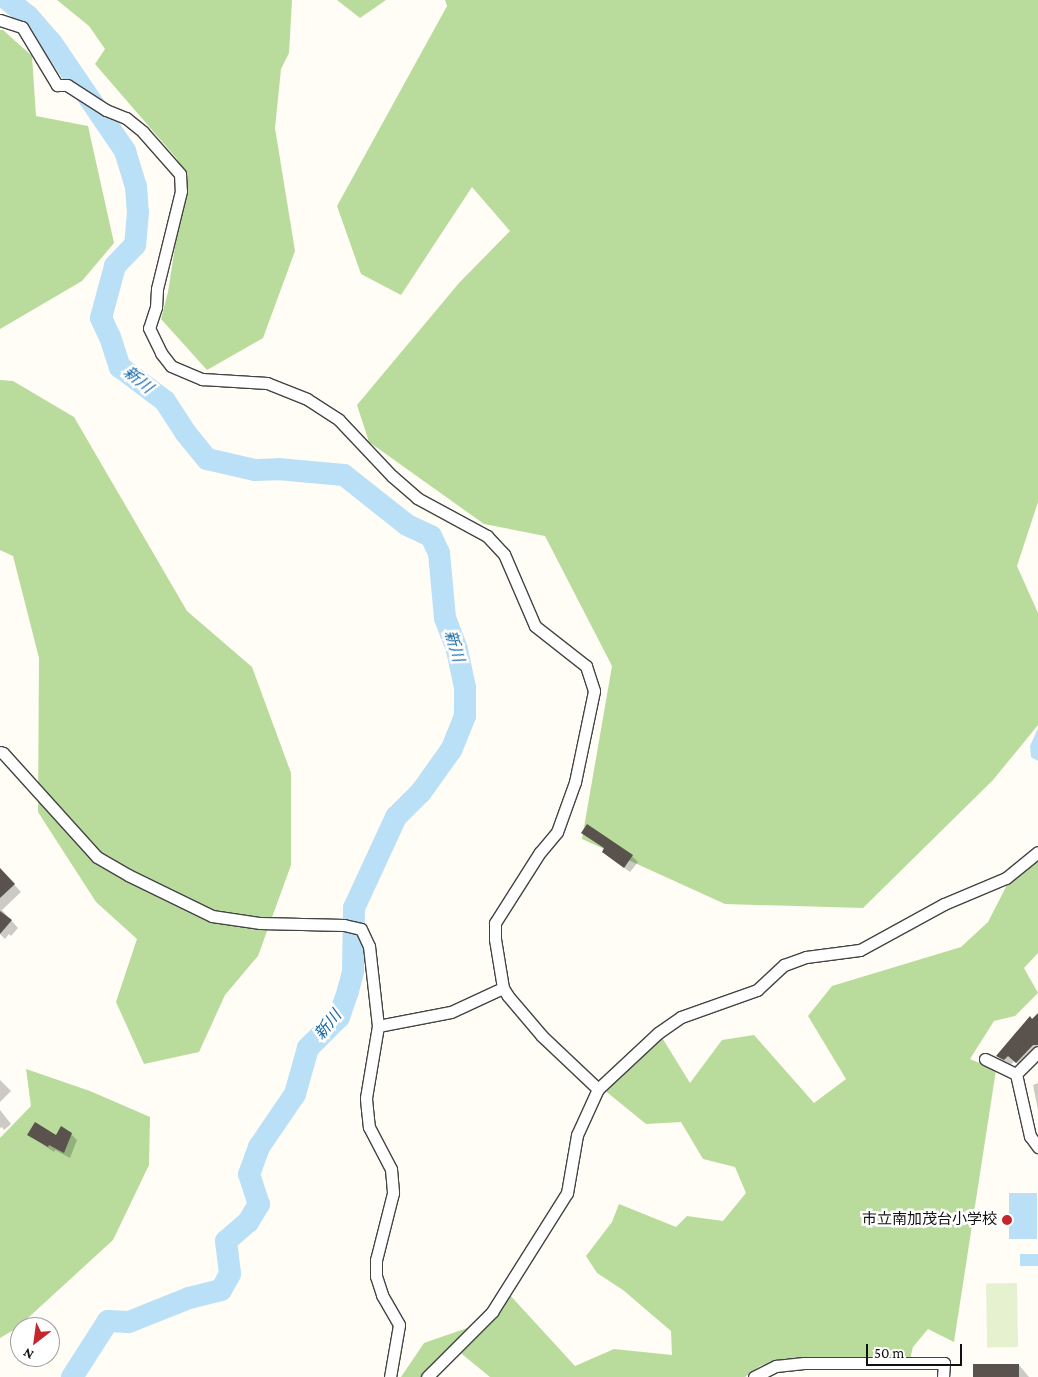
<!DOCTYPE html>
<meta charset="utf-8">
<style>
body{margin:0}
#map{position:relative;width:1038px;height:1377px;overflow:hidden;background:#fffdf5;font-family:"Crimson Pro","Noto Sans JP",serif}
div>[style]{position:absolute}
.forest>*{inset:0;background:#b9dc9c}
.pitch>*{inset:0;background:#e6f2cf;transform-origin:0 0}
.water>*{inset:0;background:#b9e0f7;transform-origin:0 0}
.shadow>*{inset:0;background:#0003}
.river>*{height:22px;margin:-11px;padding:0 11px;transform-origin:11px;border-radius:11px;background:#b9e0f7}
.building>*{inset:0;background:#5a524d;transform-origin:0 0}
.roads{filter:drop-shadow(1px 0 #444) drop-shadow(-1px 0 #444) drop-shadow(0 1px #444) drop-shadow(0 -1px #444)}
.minor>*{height:11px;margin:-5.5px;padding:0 5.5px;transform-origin:5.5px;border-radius:5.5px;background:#fff}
.dots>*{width:14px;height:14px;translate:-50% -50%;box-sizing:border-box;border:2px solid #fff;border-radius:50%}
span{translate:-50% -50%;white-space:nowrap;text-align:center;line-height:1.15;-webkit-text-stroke:5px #fff;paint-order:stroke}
.poi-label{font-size:15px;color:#111}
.right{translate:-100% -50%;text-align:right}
.water-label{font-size:16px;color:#1768a6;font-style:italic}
.north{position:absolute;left:10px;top:1317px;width:50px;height:50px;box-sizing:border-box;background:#fff;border:1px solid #a0a0a0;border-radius:50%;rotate:210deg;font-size:14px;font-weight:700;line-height:20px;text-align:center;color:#111}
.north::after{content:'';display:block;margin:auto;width:18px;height:22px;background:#c4262e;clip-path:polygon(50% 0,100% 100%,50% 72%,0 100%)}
.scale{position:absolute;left:866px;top:1344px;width:96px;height:22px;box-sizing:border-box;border:2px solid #111;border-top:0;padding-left:6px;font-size:15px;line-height:18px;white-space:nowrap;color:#111;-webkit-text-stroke:4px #fff;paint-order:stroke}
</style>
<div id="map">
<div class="forest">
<i style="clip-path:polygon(57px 0,292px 0,289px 53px,281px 69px,275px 128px,295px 251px,263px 338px,207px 370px,161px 319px,168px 292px,185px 182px,177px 159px,95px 64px,105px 49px,89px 26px)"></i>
<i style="clip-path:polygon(337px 0,386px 0,360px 18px)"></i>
<i style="clip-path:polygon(445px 0,1038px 0,1038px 502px,1017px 566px,1038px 613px,1038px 725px,993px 780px,863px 908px,725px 904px,582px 839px,612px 666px,545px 536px,484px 524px,369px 442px,357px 405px,459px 283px,510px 231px,472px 187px,401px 295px,361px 274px,337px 206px,447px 6px)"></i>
<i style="clip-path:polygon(0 30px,3px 30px,32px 56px,36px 116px,88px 126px,114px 243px,82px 281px,0 329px)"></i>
<i style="clip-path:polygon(0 380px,13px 381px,74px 417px,187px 611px,252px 667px,291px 773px,291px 865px,258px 956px,225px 995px,199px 1052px,144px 1064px,116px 1002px,137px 939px,96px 902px,38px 812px,39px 658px,13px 556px,0 550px)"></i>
<i style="clip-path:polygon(1038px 856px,1038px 953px,1024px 968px,1038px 993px,1015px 1016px,994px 1021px,970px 1059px,996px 1070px,954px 1342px,928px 1329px,913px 1347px,910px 1359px,786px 1359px,760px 1366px,745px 1377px,490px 1377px,457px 1350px,507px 1292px,575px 1366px,614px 1349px,672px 1355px,671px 1331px,623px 1290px,597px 1273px,586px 1256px,612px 1222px,619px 1204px,676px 1227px,687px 1216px,723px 1221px,746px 1193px,735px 1167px,703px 1159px,681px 1122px,646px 1124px,603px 1089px,661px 1036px,690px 1083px,722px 1040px,754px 1035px,814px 1103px,846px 1079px,808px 1016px,832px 986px,961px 947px,988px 922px,1011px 877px)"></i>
<i style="clip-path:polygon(26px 1069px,90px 1091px,150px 1117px,149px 1165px,113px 1240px,17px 1328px,0 1338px,0 1138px,31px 1106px)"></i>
<i style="clip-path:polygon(473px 1326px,425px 1377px,401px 1377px,424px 1343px)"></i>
</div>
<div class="pitch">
<i style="left:1017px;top:1283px;width:64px;height:31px;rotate:89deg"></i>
</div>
<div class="water">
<i style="clip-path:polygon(1038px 728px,1038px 761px,1031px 757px,1030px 746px)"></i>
<i style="left:1037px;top:1193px;width:46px;height:28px;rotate:90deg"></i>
<i style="left:1020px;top:1254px;width:18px;height:12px"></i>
</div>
<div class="shadow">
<i style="clip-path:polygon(583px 833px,632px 856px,638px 862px,630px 872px,609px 857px,603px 852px,605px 849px)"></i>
<i style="clip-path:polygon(0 869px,21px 892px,2px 910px,18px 928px,11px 936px,9px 934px,5px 939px,0 934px)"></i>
<i style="clip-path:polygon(1038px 1015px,1038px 1051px,1022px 1068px,1014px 1061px,1011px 1065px,1003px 1061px,997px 1056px)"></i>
<i style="clip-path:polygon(0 1080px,11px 1091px,0 1102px)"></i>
<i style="clip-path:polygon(1038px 1083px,1038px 1110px,1033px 1085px)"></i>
<i style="clip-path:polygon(0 1110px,11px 1124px,4px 1130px,2px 1127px,0 1128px)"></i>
<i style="clip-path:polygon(71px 1134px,77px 1140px,70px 1158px,55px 1150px,54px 1152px,29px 1135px,56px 1136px)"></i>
<i style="clip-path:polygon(1019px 1365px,1029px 1377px,975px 1377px)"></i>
</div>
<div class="river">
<i style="left:8px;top:0;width:26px;rotate:39deg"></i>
<i style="left:28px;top:16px;width:35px;rotate:49deg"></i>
<i style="left:51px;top:42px;width:132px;rotate:55.8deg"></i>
<i style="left:125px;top:151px;width:37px;rotate:73deg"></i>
<i style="left:136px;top:186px;width:26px;rotate:86deg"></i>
<i style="left:138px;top:212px;width:33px;rotate:95deg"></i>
<i style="left:135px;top:245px;width:29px;rotate:134deg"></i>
<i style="left:115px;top:266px;width:54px;rotate:105.1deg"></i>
<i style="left:101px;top:318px;width:21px;rotate:65deg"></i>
<i style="left:110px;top:337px;width:32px;rotate:72deg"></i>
<i style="left:120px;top:367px;width:56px;rotate:37.1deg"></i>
<i style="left:165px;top:401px;width:37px;rotate:57deg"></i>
<i style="left:185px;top:432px;width:35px;rotate:51deg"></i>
<i style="left:207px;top:459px;width:49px;rotate:12.9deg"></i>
<i style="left:255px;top:470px;width:23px;rotate:-2deg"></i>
<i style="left:278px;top:469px;width:66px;rotate:5.2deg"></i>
<i style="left:344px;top:475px;width:80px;rotate:38.4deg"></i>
<i style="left:407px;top:525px;width:26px;rotate:25deg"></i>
<i style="left:431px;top:536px;width:19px;rotate:65deg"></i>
<i style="left:439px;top:553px;width:65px;rotate:84.7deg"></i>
<i style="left:445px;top:618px;width:34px;rotate:69deg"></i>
<i style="left:457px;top:650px;width:39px;rotate:78deg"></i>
<i style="left:465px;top:688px;width:28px;rotate:90deg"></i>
<i style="left:465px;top:716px;width:37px;rotate:112deg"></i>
<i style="left:451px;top:750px;width:52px;rotate:125.5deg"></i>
<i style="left:421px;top:792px;width:35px;rotate:135deg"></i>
<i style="left:396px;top:817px;width:100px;rotate:114.8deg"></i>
<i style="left:354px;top:908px;width:64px;rotate:90.9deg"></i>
<i style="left:353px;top:972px;width:20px;rotate:105deg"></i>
<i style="left:348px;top:991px;width:28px;rotate:109deg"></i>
<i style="left:339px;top:1017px;width:44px;rotate:135deg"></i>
<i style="left:308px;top:1048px;width:48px;rotate:105.8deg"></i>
<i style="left:295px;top:1094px;width:64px;rotate:124.2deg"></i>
<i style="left:259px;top:1147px;width:29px;rotate:110deg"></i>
<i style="left:249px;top:1174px;width:32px;rotate:72deg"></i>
<i style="left:259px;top:1204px;width:21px;rotate:121deg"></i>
<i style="left:248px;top:1222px;width:29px;rotate:139deg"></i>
<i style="left:226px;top:1241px;width:33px;rotate:83deg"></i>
<i style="left:230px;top:1274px;width:18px;rotate:119deg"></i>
<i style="left:221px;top:1290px;width:33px;rotate:166deg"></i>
<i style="left:189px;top:1298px;width:65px;rotate:158.2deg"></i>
<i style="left:129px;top:1322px;width:21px;rotate:-177deg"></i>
<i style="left:108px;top:1321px;width:67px;rotate:122.7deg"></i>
</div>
<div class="building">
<i style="clip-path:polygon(587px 824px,633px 855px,624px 868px,602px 852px,604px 848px,581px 833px)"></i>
<i style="clip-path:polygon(0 868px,15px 884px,0 898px)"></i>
<i style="clip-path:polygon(0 911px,12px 920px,0 934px)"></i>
<i style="clip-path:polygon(1038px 1013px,1038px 1045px,1033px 1045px,1016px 1063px,1008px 1056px,1004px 1060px,996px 1056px,1030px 1016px,1032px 1019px)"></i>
<i style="clip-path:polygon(35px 1122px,56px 1135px,61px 1126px,72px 1133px,64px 1153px,49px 1145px,48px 1147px,27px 1135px)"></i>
<i style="left:973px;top:1364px;width:46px;height:13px"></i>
</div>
<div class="roads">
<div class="minor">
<i style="left:0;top:20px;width:23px;rotate:18deg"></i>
<i style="left:22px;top:27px;width:68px;rotate:58.9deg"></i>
<i style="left:57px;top:85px;width:10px"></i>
<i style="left:67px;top:85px;width:46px;rotate:32.7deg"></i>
<i style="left:106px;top:110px;width:22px;rotate:22deg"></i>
<i style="left:126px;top:118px;width:22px;rotate:39deg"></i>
<i style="left:143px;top:132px;width:56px;rotate:48.6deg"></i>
<i style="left:180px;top:174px;width:17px;rotate:87deg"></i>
<i style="left:181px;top:191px;width:101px;rotate:103.8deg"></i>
<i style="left:157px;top:289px;width:18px;rotate:93deg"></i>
<i style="left:156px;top:307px;width:22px;rotate:108deg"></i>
<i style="left:149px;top:328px;width:28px;rotate:64deg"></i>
<i style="left:161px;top:353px;width:16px;rotate:52deg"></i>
<i style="left:171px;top:366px;width:34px;rotate:23deg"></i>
<i style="left:202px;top:379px;width:65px;rotate:3.5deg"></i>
<i style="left:267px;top:383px;width:43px;rotate:21.8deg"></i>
<i style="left:307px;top:399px;width:38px;rotate:33deg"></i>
<i style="left:339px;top:420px;width:77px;rotate:46.6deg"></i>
<i style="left:392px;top:476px;width:33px;rotate:41deg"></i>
<i style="left:417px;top:498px;width:80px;rotate:28.5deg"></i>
<i style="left:487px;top:536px;width:25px;rotate:47deg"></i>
<i style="left:504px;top:554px;width:78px;rotate:66.7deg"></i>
<i style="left:535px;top:626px;width:65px;rotate:38.1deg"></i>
<i style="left:586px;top:666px;width:26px;rotate:72deg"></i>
<i style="left:594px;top:691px;width:93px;rotate:101.8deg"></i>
<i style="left:575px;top:782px;width:53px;rotate:109.8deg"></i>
<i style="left:557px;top:832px;width:26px;rotate:130deg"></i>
<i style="left:540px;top:852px;width:84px;rotate:122.4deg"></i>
<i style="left:495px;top:923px;width:16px;rotate:90deg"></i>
<i style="left:495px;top:939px;width:50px;rotate:80.7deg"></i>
<i style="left:503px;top:988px;width:9px;rotate:58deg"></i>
<i style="left:508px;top:996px;width:52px;rotate:49.6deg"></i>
<i style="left:542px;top:1036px;width:77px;rotate:43.4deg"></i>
<i style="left:0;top:752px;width:3px;rotate:18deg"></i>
<i style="left:3px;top:753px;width:140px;rotate:47.9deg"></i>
<i style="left:97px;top:857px;width:36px;rotate:30deg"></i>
<i style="left:128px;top:875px;width:93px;rotate:26deg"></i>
<i style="left:212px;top:916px;width:49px;rotate:8.3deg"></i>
<i style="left:260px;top:923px;width:84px;rotate:1.4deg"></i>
<i style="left:344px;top:925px;width:17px;rotate:13deg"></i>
<i style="left:361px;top:929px;width:19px;rotate:65deg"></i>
<i style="left:369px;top:946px;width:81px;rotate:83.6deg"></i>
<i style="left:378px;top:1026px;width:73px;rotate:99.5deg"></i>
<i style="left:366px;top:1098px;width:11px;rotate:85deg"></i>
<i style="left:367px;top:1109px;width:18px;rotate:84deg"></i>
<i style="left:369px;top:1127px;width:47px;rotate:62.4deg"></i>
<i style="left:391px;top:1169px;width:24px;rotate:85deg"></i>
<i style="left:393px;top:1193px;width:69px;rotate:104.2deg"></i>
<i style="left:376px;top:1260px;width:16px;rotate:90deg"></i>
<i style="left:376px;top:1276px;width:20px;rotate:72deg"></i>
<i style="left:382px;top:1295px;width:34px;rotate:60deg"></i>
<i style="left:399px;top:1325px;width:53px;rotate:99.8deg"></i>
<i style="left:378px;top:1026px;width:74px;rotate:-10.9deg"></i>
<i style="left:451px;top:1012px;width:57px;rotate:-24.8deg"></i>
<i style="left:1038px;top:1052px;width:31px;rotate:135deg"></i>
<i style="left:1016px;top:1074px;width:64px;rotate:77.3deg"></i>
<i style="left:1030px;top:1136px;width:14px;rotate:54deg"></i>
<i style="left:985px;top:1059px;width:34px;rotate:26deg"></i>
<i style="left:427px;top:1377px;width:92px;rotate:-45deg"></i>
<i style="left:492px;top:1312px;width:141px;rotate:-57.8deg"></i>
<i style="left:567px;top:1193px;width:59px;rotate:-80.2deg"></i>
<i style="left:577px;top:1135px;width:51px;rotate:-65.5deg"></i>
<i style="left:598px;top:1089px;width:82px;rotate:-43deg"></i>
<i style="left:658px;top:1033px;width:28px;rotate:-35deg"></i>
<i style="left:681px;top:1017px;width:81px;rotate:-19.6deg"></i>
<i style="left:757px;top:990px;width:37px;rotate:-43deg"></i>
<i style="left:784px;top:965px;width:23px;rotate:-20deg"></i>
<i style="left:806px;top:957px;width:54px;rotate:-7.4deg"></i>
<i style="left:860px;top:950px;width:96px;rotate:-28.7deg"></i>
<i style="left:944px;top:904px;width:67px;rotate:-22.8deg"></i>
<i style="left:1006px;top:878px;width:41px;rotate:-39.1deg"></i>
<i style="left:754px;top:1377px;width:25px;rotate:-27deg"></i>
<i style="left:776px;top:1366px;width:28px;rotate:-6deg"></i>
<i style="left:804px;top:1363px;width:140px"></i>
<i style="left:944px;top:1363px;width:14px;rotate:94deg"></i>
</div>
</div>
<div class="dots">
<i style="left:1007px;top:1220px;background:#c4262e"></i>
</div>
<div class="poi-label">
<span class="right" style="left:997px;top:1220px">市立南加茂台小学校</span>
</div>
<div class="water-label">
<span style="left:138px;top:380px;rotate:39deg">新川</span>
<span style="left:454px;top:646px;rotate:73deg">新川</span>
<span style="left:328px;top:1025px;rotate:-51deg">新川</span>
</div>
<div class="north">N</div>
<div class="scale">50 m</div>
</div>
